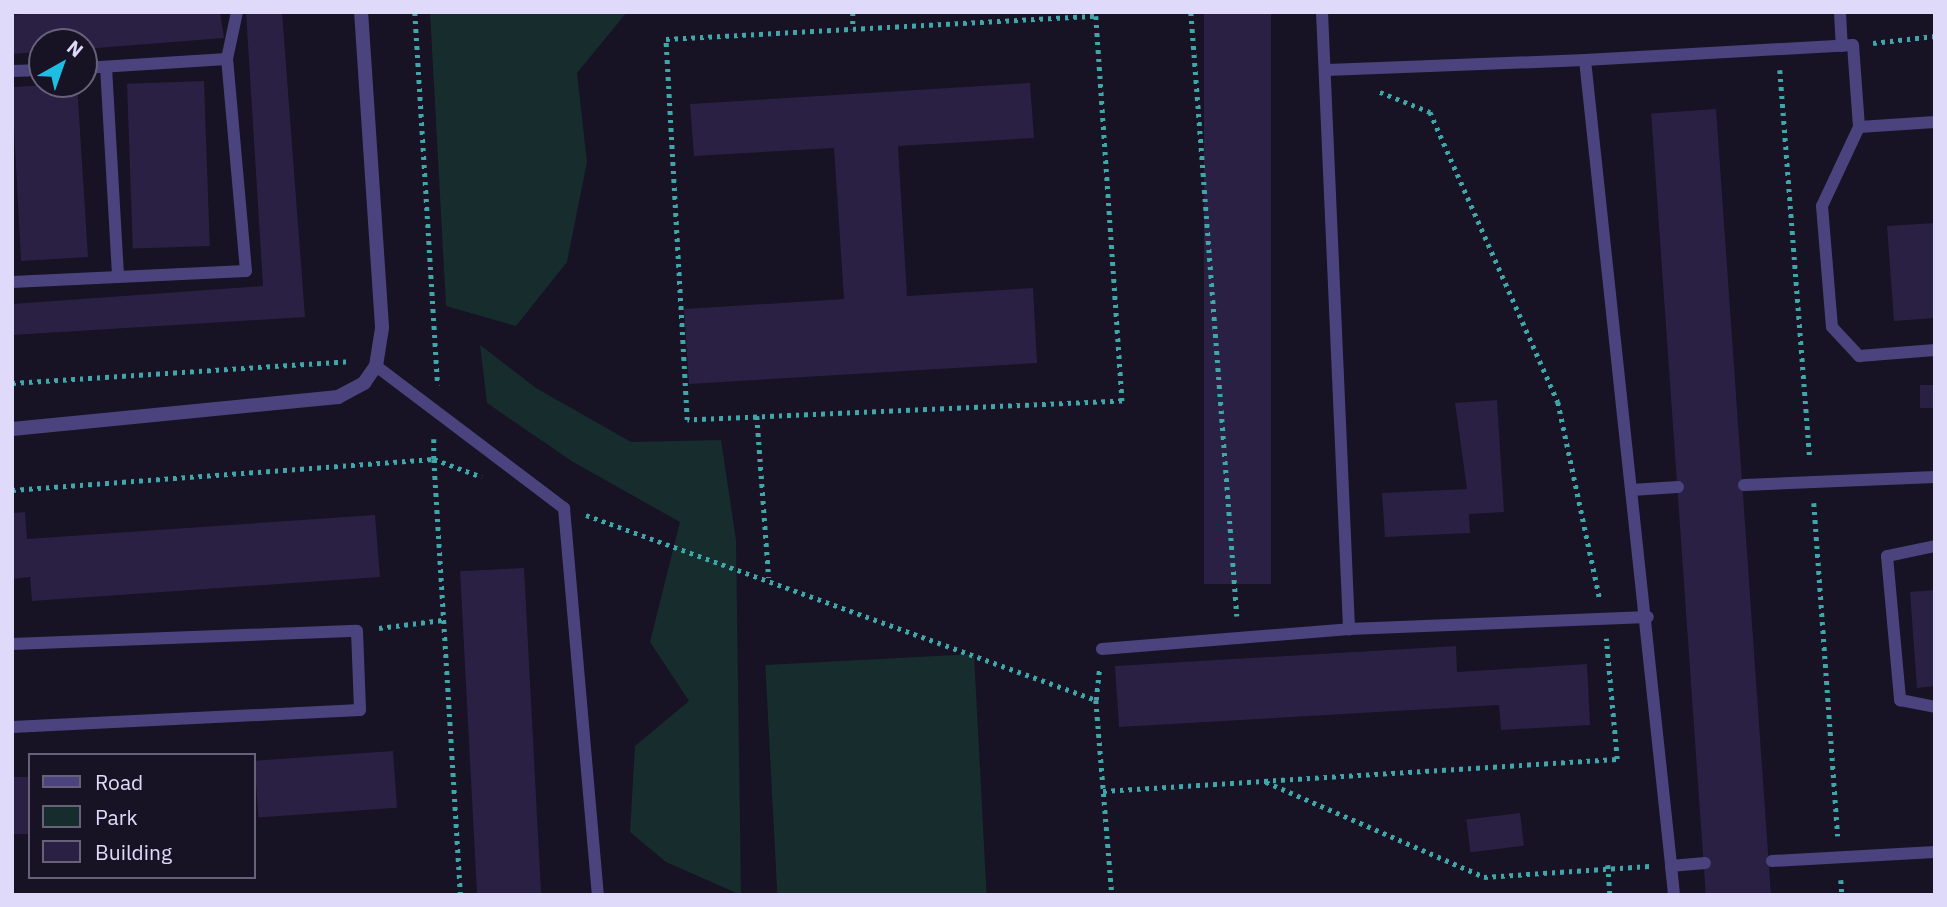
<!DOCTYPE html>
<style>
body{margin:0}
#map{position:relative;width:1947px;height:907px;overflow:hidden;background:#171224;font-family:"IBM Plex Sans",sans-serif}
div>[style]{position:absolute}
.green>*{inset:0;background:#162c2d;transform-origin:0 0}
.building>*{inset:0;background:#2a2043;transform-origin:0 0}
.path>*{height:4.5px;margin-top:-2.25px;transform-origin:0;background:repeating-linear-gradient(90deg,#3fa7a9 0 3.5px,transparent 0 8.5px)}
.lane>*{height:12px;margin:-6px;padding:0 6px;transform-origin:6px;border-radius:6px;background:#4a437d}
.street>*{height:14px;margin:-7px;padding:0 7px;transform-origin:7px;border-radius:7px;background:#4a437d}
span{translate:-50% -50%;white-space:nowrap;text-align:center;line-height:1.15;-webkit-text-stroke:7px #171224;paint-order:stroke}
.frame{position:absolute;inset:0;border:14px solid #e0dafa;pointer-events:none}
.legend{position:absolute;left:28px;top:753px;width:228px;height:126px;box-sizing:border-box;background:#171224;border:2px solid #67627a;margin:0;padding:9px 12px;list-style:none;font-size:21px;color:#e0dafa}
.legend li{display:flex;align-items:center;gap:14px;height:35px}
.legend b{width:35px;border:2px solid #67627a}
.north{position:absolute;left:28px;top:28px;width:70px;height:70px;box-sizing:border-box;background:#171224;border:2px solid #67627a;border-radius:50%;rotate:40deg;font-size:19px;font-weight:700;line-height:28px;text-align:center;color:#e0dafa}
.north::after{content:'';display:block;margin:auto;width:24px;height:32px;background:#1ebee2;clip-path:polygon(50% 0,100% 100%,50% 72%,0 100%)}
</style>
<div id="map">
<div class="green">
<i style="clip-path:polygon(430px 12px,627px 12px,577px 73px,587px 162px,567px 262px,516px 326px,446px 306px)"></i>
<i style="clip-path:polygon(480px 345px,536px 388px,631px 442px,721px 440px,736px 540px,741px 895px,666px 862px,630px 832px,635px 746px,689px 701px,650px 642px,680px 522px,573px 462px,487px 403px)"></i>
<i style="left:974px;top:654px;width:241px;height:209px;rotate:87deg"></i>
</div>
<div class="building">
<i style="clip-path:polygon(45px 12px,220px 12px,224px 38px,84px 49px,84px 42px,42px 42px,42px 52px,12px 54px,12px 15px)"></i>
<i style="clip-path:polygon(246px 12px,282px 12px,305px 317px,12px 335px,12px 304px,263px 286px)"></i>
<i style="left:1204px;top:12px;width:67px;height:572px"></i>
<i style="left:204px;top:81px;width:165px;height:77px;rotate:88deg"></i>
<i style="clip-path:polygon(1030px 83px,1034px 138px,898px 146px,907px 296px,1033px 288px,1037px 363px,689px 384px,684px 309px,844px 299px,834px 148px,694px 156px,690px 104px)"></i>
<i style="clip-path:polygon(70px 84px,77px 84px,88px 257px,21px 261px,12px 87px)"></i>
<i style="left:1716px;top:109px;width:788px;height:65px;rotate:86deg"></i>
<i style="clip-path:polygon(1935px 223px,1935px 318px,1894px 321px,1887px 226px)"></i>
<i style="left:1935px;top:385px;width:23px;height:15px;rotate:90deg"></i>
<i style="clip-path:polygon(1497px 400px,1504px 512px,1469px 514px,1470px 533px,1385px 537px,1382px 493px,1467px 489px,1455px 403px)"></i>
<i style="clip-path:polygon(25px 512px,27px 539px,375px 515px,380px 577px,32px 601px,30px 577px,12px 579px,12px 513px)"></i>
<i style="left:524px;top:568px;width:328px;height:64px;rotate:87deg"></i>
<i style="clip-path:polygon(1935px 590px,1935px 686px,1917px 688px,1910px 592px)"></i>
<i style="clip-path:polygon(1456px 646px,1457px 672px,1587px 664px,1590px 725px,1501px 730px,1499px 705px,1119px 727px,1115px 666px)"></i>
<i style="left:393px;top:751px;width:57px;height:139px;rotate:86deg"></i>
<i style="left:30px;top:777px;width:57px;height:18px;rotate:90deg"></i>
<i style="left:1520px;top:813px;width:33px;height:54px;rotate:83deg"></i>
</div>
<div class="path">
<i style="left:415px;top:12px;width:374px;rotate:86.5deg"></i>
<i style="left:853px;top:12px;width:17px;rotate:90deg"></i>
<i style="left:1191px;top:12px;width:606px;rotate:85.64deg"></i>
<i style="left:1096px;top:16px;width:386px;rotate:86.1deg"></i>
<i style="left:1122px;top:401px;width:435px;rotate:177.5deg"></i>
<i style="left:687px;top:420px;width:382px;rotate:-93.2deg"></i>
<i style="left:666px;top:39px;width:431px;rotate:-3.1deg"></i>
<i style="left:1873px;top:43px;width:62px;rotate:-6.4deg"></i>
<i style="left:1780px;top:70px;width:390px;rotate:85.6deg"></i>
<i style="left:1380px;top:92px;width:54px;rotate:21.8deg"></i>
<i style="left:1430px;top:112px;width:317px;rotate:66.2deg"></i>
<i style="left:1558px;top:402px;width:201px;rotate:78deg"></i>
<i style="left:12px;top:383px;width:338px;rotate:-3.7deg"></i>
<i style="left:757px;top:416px;width:162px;rotate:85.8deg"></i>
<i style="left:434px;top:439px;width:20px;rotate:90deg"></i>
<i style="left:434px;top:459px;width:51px;rotate:20.6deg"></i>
<i style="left:12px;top:490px;width:423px;rotate:-4.2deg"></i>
<i style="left:434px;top:459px;width:437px;rotate:86.5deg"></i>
<i style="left:1814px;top:503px;width:334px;rotate:85.9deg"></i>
<i style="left:586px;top:515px;width:543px;rotate:19.94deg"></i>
<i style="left:1096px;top:700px;width:196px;rotate:85.3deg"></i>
<i style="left:379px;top:628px;width:64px;rotate:-7.1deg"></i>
<i style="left:1096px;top:700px;width:31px;rotate:-84deg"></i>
<i style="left:1266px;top:782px;width:238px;rotate:23.5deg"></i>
<i style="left:1484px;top:877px;width:166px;rotate:-3.8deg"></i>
<i style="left:1103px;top:791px;width:515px;rotate:-3.56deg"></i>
<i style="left:1617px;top:759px;width:121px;rotate:-95.2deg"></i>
<i style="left:1608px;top:865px;width:30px;rotate:86deg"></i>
<i style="left:1841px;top:880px;width:15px;rotate:86deg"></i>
</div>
<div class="lane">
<i style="left:1322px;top:12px;width:618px;rotate:87.49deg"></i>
<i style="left:1349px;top:629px;width:299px;rotate:-2.3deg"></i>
<i style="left:1840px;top:12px;width:34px;rotate:87deg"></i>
<i style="left:1585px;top:60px;width:268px;rotate:-3.2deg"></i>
<i style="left:1853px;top:45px;width:82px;rotate:85.8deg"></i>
<i style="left:1859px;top:127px;width:87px;rotate:115.1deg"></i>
<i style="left:1822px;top:206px;width:121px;rotate:85.3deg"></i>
<i style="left:1832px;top:327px;width:40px;rotate:47deg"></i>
<i style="left:1859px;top:356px;width:76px;rotate:-4.5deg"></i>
<i style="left:106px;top:67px;width:209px;rotate:86.7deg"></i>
<i style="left:84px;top:68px;width:143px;rotate:-3.6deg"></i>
<i style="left:1327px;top:70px;width:258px;rotate:-2.2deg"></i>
<i style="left:1585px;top:60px;width:432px;rotate:83.9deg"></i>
<i style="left:12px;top:71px;width:30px;rotate:-2deg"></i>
<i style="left:1859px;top:127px;width:76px;rotate:-3.8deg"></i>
<i style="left:12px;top:282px;width:234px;rotate:-2.7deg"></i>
<i style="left:246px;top:271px;width:213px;rotate:-95.1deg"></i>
<i style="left:227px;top:59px;width:48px;rotate:-78deg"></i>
<i style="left:376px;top:366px;width:236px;rotate:37.1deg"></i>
<i style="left:564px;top:508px;width:388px;rotate:85deg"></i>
<i style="left:1744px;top:485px;width:191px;rotate:-2.4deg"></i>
<i style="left:1678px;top:487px;width:47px;rotate:176.3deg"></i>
<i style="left:1631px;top:490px;width:378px;rotate:83.9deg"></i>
<i style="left:1671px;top:866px;width:34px;rotate:-5deg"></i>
<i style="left:1935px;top:546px;width:49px;rotate:168.2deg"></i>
<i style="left:1887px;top:556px;width:145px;rotate:84.8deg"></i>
<i style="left:1900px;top:700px;width:36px;rotate:11deg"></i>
<i style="left:12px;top:644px;width:345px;rotate:-2.2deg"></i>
<i style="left:357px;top:631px;width:79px;rotate:87.8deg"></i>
<i style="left:360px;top:710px;width:348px;rotate:177.2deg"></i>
<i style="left:1102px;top:649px;width:248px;rotate:-4.6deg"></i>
<i style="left:1772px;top:861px;width:163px;rotate:-3.2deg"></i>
<i style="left:1671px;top:866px;width:29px;rotate:84deg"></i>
</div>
<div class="street">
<i style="left:12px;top:429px;width:328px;rotate:-5.6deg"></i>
<i style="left:338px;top:397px;width:30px;rotate:-28deg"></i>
<i style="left:364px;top:383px;width:21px;rotate:-55deg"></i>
<i style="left:376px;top:366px;width:39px;rotate:-81deg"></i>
<i style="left:382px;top:327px;width:316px;rotate:-93.8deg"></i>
</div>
<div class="frame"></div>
<ul class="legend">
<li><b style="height:9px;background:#4a437d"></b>Road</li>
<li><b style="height:19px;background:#162c2d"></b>Park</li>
<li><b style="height:19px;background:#2a2043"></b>Building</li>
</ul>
<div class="north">N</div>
</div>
